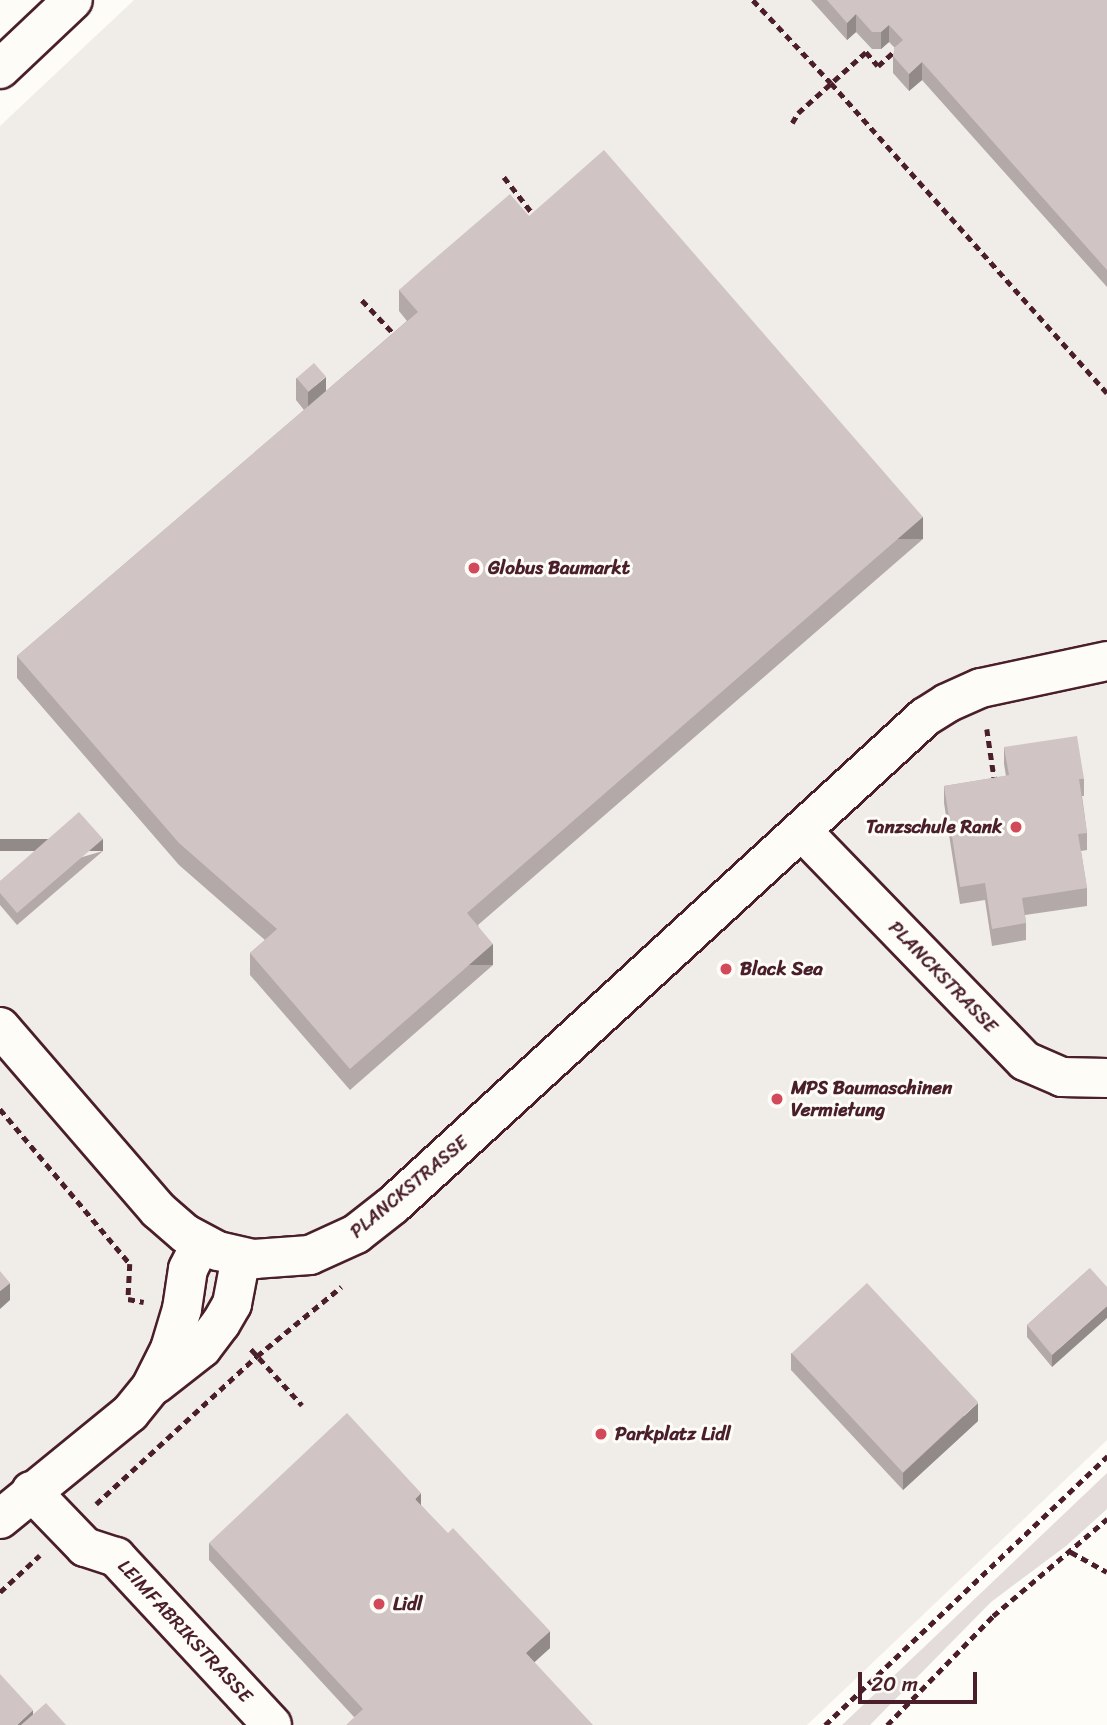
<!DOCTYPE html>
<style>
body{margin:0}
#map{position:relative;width:1107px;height:1725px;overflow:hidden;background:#fdfcf7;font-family:Sriracha,sans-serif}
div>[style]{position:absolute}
.built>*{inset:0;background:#f0ece8}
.green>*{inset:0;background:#e3dcda}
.path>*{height:4.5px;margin-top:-2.25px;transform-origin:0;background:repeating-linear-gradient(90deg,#4a1f2b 0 7px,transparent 0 12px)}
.roads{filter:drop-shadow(2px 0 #4a1f2b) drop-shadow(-2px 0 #4a1f2b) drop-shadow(0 2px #4a1f2b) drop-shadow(0 -2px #4a1f2b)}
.minor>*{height:38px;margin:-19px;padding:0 19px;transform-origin:19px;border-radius:19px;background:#fdfcf7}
.wall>*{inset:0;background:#b3a9a9}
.shaded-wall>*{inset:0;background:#928a89;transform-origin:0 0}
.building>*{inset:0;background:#d0c5c4;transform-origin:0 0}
.dots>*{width:19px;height:19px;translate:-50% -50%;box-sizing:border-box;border:4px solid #fdfcf7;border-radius:50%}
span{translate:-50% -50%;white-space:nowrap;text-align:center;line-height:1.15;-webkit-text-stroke:6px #fdfcf7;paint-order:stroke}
.poi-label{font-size:19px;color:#4a1f2b;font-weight:700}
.left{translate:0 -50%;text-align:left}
.right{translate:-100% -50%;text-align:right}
.street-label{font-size:19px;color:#4a1f2b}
.scale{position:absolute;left:858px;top:1672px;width:119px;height:32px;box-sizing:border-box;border:4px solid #4a1f2b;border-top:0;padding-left:9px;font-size:21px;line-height:24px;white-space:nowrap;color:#4a1f2b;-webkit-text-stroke:5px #fdfcf7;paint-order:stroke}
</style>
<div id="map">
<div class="built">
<i style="clip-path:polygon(134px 0,1107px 0,1107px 1440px,807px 1725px,0 1725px,0 126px)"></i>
</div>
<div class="green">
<i style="clip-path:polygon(1107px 1473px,1107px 1509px,1066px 1546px,991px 1602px,870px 1725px,842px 1725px)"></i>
</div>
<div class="path">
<i style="left:753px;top:0;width:114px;rotate:46.8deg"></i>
<i style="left:831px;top:83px;width:415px;rotate:48.3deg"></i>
<i style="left:792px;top:123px;width:12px;rotate:-59deg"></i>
<i style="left:798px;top:113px;width:91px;rotate:-41.9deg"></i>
<i style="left:866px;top:52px;width:18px;rotate:49deg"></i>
<i style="left:878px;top:66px;width:24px;rotate:-42deg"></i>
<i style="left:504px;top:177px;width:47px;rotate:51.9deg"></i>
<i style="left:362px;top:300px;width:48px;rotate:46.7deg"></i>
<i style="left:987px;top:729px;width:55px;rotate:81.6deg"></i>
<i style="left:0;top:1109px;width:202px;rotate:50deg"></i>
<i style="left:130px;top:1264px;width:35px;rotate:93deg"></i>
<i style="left:128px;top:1299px;width:16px;rotate:11deg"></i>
<i style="left:251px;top:1349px;width:76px;rotate:47.7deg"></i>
<i style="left:96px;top:1504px;width:219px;rotate:-42.6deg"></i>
<i style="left:257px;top:1356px;width:109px;rotate:-39.4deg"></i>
<i style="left:1071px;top:1552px;width:41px;rotate:29.1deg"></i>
<i style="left:0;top:1592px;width:54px;rotate:-42.8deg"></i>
<i style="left:825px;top:1725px;width:390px;rotate:-43.6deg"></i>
<i style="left:887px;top:1725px;width:152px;rotate:-45.8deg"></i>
<i style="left:993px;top:1616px;width:150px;rotate:-40.4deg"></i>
</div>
<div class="roads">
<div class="minor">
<i style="left:0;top:69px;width:100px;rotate:-43.4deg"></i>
<i style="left:802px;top:831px;width:320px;rotate:45.9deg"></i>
<i style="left:1025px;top:1061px;width:40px;rotate:23.4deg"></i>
<i style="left:1062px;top:1077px;width:45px;rotate:1.3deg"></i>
<i style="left:0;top:1027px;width:242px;rotate:49.2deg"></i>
<i style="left:158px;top:1210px;width:37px;rotate:41deg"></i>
<i style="left:186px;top:1234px;width:36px;rotate:28deg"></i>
<i style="left:218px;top:1251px;width:37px;rotate:13deg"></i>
<i style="left:254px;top:1259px;width:56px;rotate:-4.1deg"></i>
<i style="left:310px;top:1255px;width:51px;rotate:-24.5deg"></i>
<i style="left:356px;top:1234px;width:47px;rotate:-38.1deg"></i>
<i style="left:393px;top:1205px;width:722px;rotate:-42.53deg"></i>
<i style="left:925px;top:717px;width:26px;rotate:-32deg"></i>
<i style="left:947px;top:703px;width:37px;rotate:-24deg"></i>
<i style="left:981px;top:688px;width:129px;rotate:-12.1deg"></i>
<i style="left:156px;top:1384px;width:58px;rotate:-38deg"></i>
<i style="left:202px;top:1348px;width:31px;rotate:-53deg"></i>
<i style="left:221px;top:1323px;width:22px;rotate:-60deg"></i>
<i style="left:232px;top:1304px;width:48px;rotate:-79.2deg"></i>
<i style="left:31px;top:1491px;width:78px;rotate:46deg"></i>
<i style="left:85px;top:1547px;width:33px;rotate:18deg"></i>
<i style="left:116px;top:1557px;width:229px;rotate:47.1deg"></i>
<i style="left:0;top:1519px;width:168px;rotate:-39.2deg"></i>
<i style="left:130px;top:1413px;width:33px;rotate:-51deg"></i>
<i style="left:151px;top:1387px;width:42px;rotate:-63.4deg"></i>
<i style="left:170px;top:1349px;width:42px;rotate:-73.3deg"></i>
<i style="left:182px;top:1309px;width:40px;rotate:-81.5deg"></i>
<i style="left:188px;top:1269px;width:28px;rotate:-63deg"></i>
</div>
</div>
<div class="wall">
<i style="clip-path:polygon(811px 0,1107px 0,1107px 287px,922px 80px,909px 91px,893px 73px,893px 56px,895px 48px,889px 42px,881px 49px,872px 49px,856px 32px,847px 40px)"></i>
<i style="clip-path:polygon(529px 216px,923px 539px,478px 925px,493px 965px,350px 1090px,250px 975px,250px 953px,265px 940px,179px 865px,17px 678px,17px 656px,304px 410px,296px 400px,296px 378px,326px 391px,407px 321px,399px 311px,399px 290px)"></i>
<i style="clip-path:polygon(1004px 747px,1084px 779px,1084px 796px,1082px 796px,1087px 833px,1087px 850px,1081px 851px,1087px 888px,1087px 906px,1025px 915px,1026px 923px,1026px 940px,992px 946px,985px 900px,960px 904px,944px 803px,944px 786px,1006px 776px,1004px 764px)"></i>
<i style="clip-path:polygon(103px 851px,17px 925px,0 905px,0 881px)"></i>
<i style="clip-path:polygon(1090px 1268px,1052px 1367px,1027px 1337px,1027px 1325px)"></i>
<i style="clip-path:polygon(791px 1353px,978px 1421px,903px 1490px,791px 1370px)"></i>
<i style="clip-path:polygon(421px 1505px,550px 1648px,534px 1662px,354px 1717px,209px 1560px,209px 1543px)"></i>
</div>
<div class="shaded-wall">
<i style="clip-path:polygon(856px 14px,856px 32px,847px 40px,847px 23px)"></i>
<i style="clip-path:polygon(889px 25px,889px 42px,881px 49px,881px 32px)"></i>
<i style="clip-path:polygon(922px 62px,922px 80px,909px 91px,909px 74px)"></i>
<i style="clip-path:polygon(326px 377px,326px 398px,308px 414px,308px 392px)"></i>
<i style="left:923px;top:517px;width:22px;height:604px;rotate:90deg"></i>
<i style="left:103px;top:839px;width:12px;height:113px;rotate:90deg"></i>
<i style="left:493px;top:944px;width:21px;height:190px;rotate:90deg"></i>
<i style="clip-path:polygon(10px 1283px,10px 1300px,0 1309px,0 1291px)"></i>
<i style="clip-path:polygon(1107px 1306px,1107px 1318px,1052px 1367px,1052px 1355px)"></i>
<i style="clip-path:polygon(978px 1403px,978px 1421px,903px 1490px,903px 1473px)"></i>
<i style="clip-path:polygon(421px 1493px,421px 1510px,415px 1499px)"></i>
<i style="clip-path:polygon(550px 1631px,550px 1648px,526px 1670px,526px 1653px)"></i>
<i style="clip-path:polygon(33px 1710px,33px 1722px,30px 1725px,17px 1725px)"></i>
</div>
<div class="building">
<i style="clip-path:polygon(827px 0,1107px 0,1107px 270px,922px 62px,909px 74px,893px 56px,895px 47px,903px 40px,889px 25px,881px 32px,872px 32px,856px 14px,847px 23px)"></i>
<i style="clip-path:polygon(604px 150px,923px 517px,467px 913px,493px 944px,350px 1069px,250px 953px,277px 929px,179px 843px,17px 656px,418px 312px,399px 290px,425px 267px,510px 194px,529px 216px)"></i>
<i style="left:314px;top:363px;width:18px;height:23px;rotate:49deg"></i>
<i style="clip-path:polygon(1077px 736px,1084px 779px,1079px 779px,1087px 833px,1078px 834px,1087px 888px,1022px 898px,1026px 923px,992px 929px,985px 883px,960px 887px,944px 786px,1009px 775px,1004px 747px)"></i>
<i style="clip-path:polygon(79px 812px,103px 839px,17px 913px,0 893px,0 881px)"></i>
<i style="clip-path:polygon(1090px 1268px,1107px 1287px,1107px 1306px,1052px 1355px,1027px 1325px)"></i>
<i style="clip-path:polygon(0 1271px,10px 1283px,0 1291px)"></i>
<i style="left:867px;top:1283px;width:163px;height:103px;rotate:47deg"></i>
<i style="clip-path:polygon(347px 1413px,421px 1493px,415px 1499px,448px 1533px,453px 1528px,550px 1631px,526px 1653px,593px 1725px,346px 1725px,363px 1709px,209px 1543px)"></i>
<i style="clip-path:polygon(0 1674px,33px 1710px,17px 1725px,0 1725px)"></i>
<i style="clip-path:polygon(46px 1703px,66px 1725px,21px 1725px)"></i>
</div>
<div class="dots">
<i style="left:474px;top:568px;background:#d1495b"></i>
<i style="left:1016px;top:827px;background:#d1495b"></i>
<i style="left:726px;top:969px;background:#d1495b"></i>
<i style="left:777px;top:1099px;background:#d1495b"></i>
<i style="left:601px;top:1434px;background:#d1495b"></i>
<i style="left:379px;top:1604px;background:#d1495b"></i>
</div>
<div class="poi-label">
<span class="left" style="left:488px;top:568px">Globus Baumarkt</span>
<span class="right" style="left:1002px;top:827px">Tanzschule Rank</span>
<span class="left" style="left:740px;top:969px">Black Sea</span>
<span class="left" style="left:791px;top:1099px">MPS Baumaschinen<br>Vermietung</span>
<span class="left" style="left:615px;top:1434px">Parkplatz Lidl</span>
<span class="left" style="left:393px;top:1604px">Lidl</span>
</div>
<div class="street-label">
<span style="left:943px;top:977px;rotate:46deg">PLANCKSTRASSE</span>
<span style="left:409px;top:1187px;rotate:-40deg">PLANCKSTRASSE</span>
<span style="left:185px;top:1631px;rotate:47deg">LEIMFABRIKSTRASSE</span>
</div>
<div class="scale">20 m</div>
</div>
